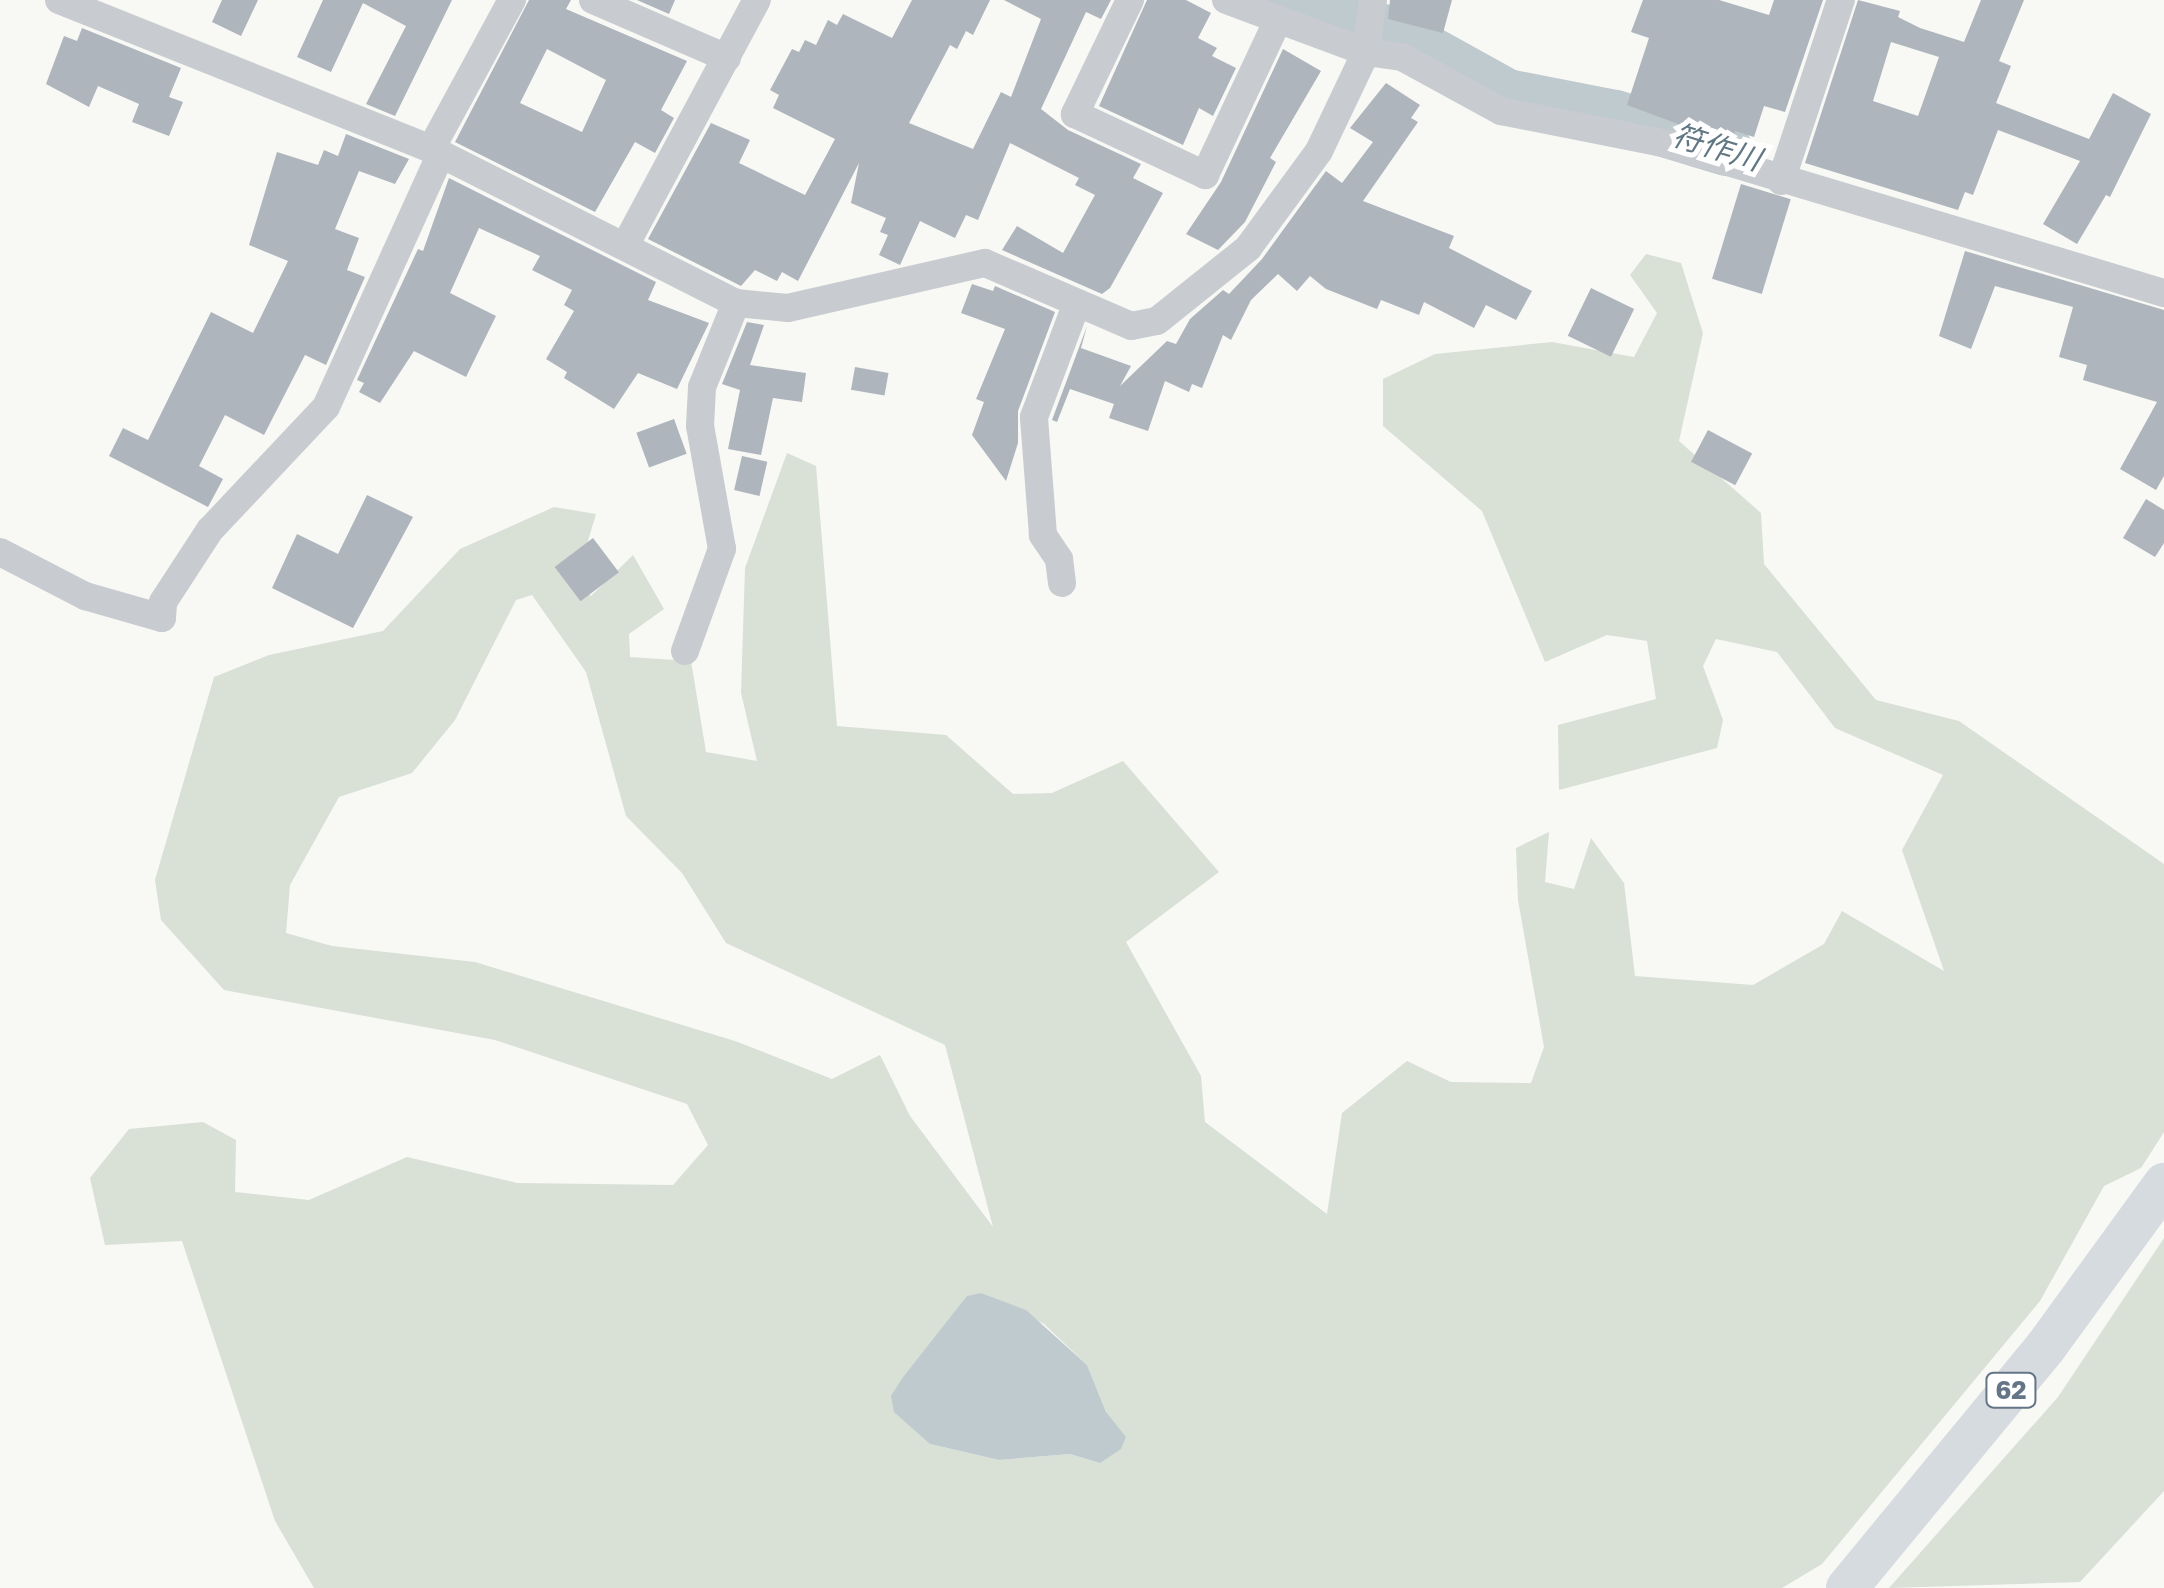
<!DOCTYPE html>
<meta charset="utf-8">
<style>
body{margin:0}
#map{position:relative;width:2164px;height:1588px;overflow:hidden;background:#f8f8f5;font-family:"Golos Text","Noto Sans JP",sans-serif}
div>[style]{position:absolute}
.green>*{inset:0;background:#d9e0d6}
.water>*{inset:0;background:#bfcacf}
.river>*{height:52px;margin:-26px;padding:0 26px;transform-origin:26px;border-radius:26px;background:#bfcacf}
.building>*{inset:0;background:#aeb5bc;transform-origin:0 0}
.minor>*{height:28px;margin:-14px;padding:0 14px;transform-origin:14px;border-radius:14px;background:#c8cbcf}
.primary>*{height:42px;margin:-21px;padding:0 21px;transform-origin:21px;border-radius:21px;background:#d6dbe0}
span{translate:-50% -50%;white-space:nowrap;text-align:center;line-height:1.15;-webkit-text-stroke:10px #fff;paint-order:stroke}
.shield-label span{padding:2px 8px;background:#fff;border:2px solid;border-radius:8px;-webkit-text-stroke-width:0}
.shield-label{font-size:25px;color:#657588;font-weight:700}
.water-label{font-size:30px;color:#617783;font-style:italic}
</style>
<div id="map">
<div class="green">
<i style="clip-path:polygon(evenodd,1646px 254px,1681px 263px,1703px 333px,1679px 441px,1761px 513px,1764px 564px,1876px 700px,1959px 721px,2164px 864px,2164px 1132px,2141px 1168px,2104px 1186px,2040px 1301px,1822px 1564px,1782px 1588px,314px 1588px,275px 1521px,182px 1241px,105px 1245px,90px 1178px,129px 1129px,203px 1122px,236px 1140px,235px 1192px,309px 1200px,407px 1157px,517px 1183px,673px 1185px,708px 1145px,687px 1104px,495px 1040px,224px 990px,161px 920px,155px 880px,214px 677px,269px 655px,383px 631px,460px 549px,554px 507px,596px 514px,576px 581px,591px 596px,633px 555px,664px 609px,629px 634px,630px 657px,691px 661px,706px 752px,757px 761px,741px 693px,745px 568px,787px 453px,816px 466px,837px 726px,946px 735px,1013px 794px,1052px 793px,1123px 761px,1219px 872px,1126px 942px,1201px 1076px,1205px 1122px,1327px 1214px,1342px 1113px,1407px 1061px,1451px 1082px,1531px 1083px,1544px 1047px,1518px 900px,1516px 848px,1549px 832px,1545px 882px,1574px 889px,1591px 838px,1624px 883px,1635px 976px,1753px 985px,1824px 944px,1842px 911px,1944px 971px,1902px 850px,1943px 775px,1835px 728px,1777px 652px,1716px 639px,1703px 666px,1723px 720px,1717px 748px,1559px 790px,1558px 725px,1656px 699px,1647px 641px,1607px 635px,1545px 662px,1482px 511px,1383px 426px,1383px 379px,1435px 354px,1552px 342px,1634px 357px,1657px 313px,1630px 275px,1646px 254px,532px 595px,586px 672px,626px 816px,682px 873px,726px 943px,945px 1045px,993px 1227px,910px 1116px,880px 1055px,832px 1079px,735px 1041px,475px 962px,332px 946px,286px 933px,290px 885px,339px 797px,412px 773px,455px 720px,516px 600px,532px 595px,1646px 254px,981px 1293px,1044px 1324px,1087px 1365px,1106px 1412px,1100px 1463px,1070px 1454px,999px 1460px,930px 1444px,903px 1377px,967px 1297px,981px 1293px)"></i>
<i style="clip-path:polygon(2164px 1238px,2164px 1491px,2080px 1582px,1889px 1588px,2058px 1397px)"></i>
</div>
<div class="water">
<i style="clip-path:polygon(981px 1293px,1026px 1310px,1087px 1365px,1106px 1412px,1126px 1437px,1121px 1449px,1100px 1463px,1070px 1454px,999px 1460px,930px 1444px,894px 1412px,891px 1396px,903px 1377px,967px 1296px)"></i>
</div>
<div class="river">
<i style="left:1277px;top:0;width:125px;rotate:15.8deg"></i>
<i style="left:1397px;top:34px;width:126px;rotate:29deg"></i>
<i style="left:1507px;top:95px;width:110px;rotate:11deg"></i>
<i style="left:1615px;top:116px;width:117px;rotate:16.9deg"></i>
</div>
<div class="building">
<i style="clip-path:polygon(222px 0,258px 0,241px 36px,212px 22px)"></i>
<i style="clip-path:polygon(323px 0,452px 0,395px 116px,366px 104px,406px 26px,363px 3px,331px 72px,297px 57px)"></i>
<i style="clip-path:polygon(evenodd,529px 0,571px 0,566px 9px,687px 61px,661px 110px,674px 118px,655px 153px,635px 142px,595px 212px,455px 142px,529px 0,547px 49px,606px 80px,582px 132px,520px 103px,547px 49px)"></i>
<i style="clip-path:polygon(637px 0,675px 0,669px 14px)"></i>
<i style="clip-path:polygon(912px 0,990px 0,973px 35px,966px 31px,957px 49px,950px 45px,909px 123px,973px 149px,1001px 92px,1011px 97px,1041px 19px,1004px 0,1111px 0,1101px 19px,1086px 12px,1041px 109px,1068px 130px,1141px 164px,1133px 178px,1163px 193px,1110px 288px,1102px 294px,1002px 250px,1017px 226px,1063px 253px,1095px 195px,1075px 185px,1079px 178px,1010px 143px,978px 220px,966px 215px,955px 238px,920px 221px,900px 265px,879px 255px,888px 235px,880px 232px,886px 218px,851px 203px,859px 163px,798px 281px,782px 272px,777px 281px,755px 270px,741px 286px,648px 239px,711px 123px,750px 140px,739px 163px,805px 195px,835px 139px,773px 108px,779px 95px,770px 90px,792px 49px,799px 52px,805px 40px,816px 45px,828px 20px,837px 25px,843px 14px,892px 38px)"></i>
<i style="clip-path:polygon(1147px 0,1186px 0,1211px 13px,1198px 38px,1217px 48px,1212px 56px,1236px 68px,1213px 116px,1199px 108px,1183px 145px,1099px 106px)"></i>
<i style="clip-path:polygon(1390px 0,1452px 0,1443px 33px,1388px 19px)"></i>
<i style="clip-path:polygon(1643px 0,1719px 0,1769px 15px,1774px 0,1823px 0,1785px 112px,1764px 106px,1754px 137px,1735px 131px,1732px 144px,1627px 105px,1649px 38px,1631px 32px)"></i>
<i style="clip-path:polygon(evenodd,1858px 0,1900px 11px,1898px 17px,1920px 28px,1964px 42px,1981px 0,2024px 0,1999px 61px,2011px 66px,1996px 103px,2089px 139px,2113px 93px,2151px 114px,2110px 197px,2106px 195px,2077px 244px,2043px 224px,2080px 161px,1998px 130px,1973px 195px,1965px 192px,1958px 210px,1805px 163px,1858px 0,1891px 42px,1939px 57px,1918px 116px,1873px 101px,1891px 42px)"></i>
<i style="clip-path:polygon(82px 28px,181px 68px,169px 97px,183px 102px,169px 136px,132px 122px,139px 104px,98px 86px,89px 107px,46px 84px,64px 36px,77px 41px)"></i>
<i style="clip-path:polygon(1283px 49px,1321px 71px,1270px 158px,1276px 162px,1245px 222px,1218px 250px,1186px 234px,1221px 182px)"></i>
<i style="clip-path:polygon(1386px 83px,1420px 105px,1411px 118px,1418px 122px,1363px 201px,1454px 236px,1449px 248px,1532px 291px,1516px 320px,1486px 305px,1474px 328px,1424px 302px,1419px 315px,1381px 300px,1377px 309px,1326px 289px,1310px 276px,1297px 291px,1278px 274px,1251px 300px,1231px 340px,1223px 335px,1202px 388px,1192px 384px,1189px 392px,1165px 381px,1148px 431px,1109px 418px,1114px 404px,1070px 389px,1057px 422px,1052px 420px,1087px 326px,1081px 348px,1131px 366px,1120px 386px,1167px 341px,1176px 344px,1190px 319px,1223px 290px,1229px 294px,1262px 259px,1326px 171px,1342px 183px,1373px 142px,1350px 128px)"></i>
<i style="clip-path:polygon(346px 134px,409px 159px,395px 184px,359px 171px,335px 229px,359px 238px,347px 270px,365px 277px,326px 365px,305px 355px,264px 435px,225px 415px,199px 466px,223px 479px,208px 507px,109px 456px,123px 428px,148px 440px,211px 312px,253px 333px,288px 261px,249px 245px,277px 152px,318px 165px,324px 150px,338px 156px)"></i>
<i style="clip-path:polygon(449px 178px,656px 282px,648px 300px,709px 323px,677px 389px,638px 373px,614px 409px,564px 378px,567px 372px,546px 359px,574px 311px,564px 305px,572px 290px,532px 270px,540px 256px,479px 228px,450px 293px,496px 316px,466px 377px,414px 351px,380px 403px,359px 392px,364px 383px,357px 380px,418px 249px,423px 251px)"></i>
<i style="left:1741px;top:184px;width:52px;height:99px;rotate:17deg"></i>
<i style="clip-path:polygon(1965px 251px,2164px 310px,2164px 476px,2156px 490px,2120px 469px,2157px 402px,2083px 380px,2087px 365px,2059px 357px,2073px 307px,1995px 286px,1971px 349px,1939px 336px)"></i>
<i style="clip-path:polygon(972px 284px,993px 291px,995px 286px,1055px 312px,1018px 411px,1018px 443px,1006px 481px,972px 435px,984px 402px,976px 399px,1005px 329px,961px 313px)"></i>
<i style="left:1591px;top:288px;width:48px;height:53px;rotate:26deg"></i>
<i style="clip-path:polygon(747px 322px,764px 325px,750px 365px,806px 373px,802px 402px,773px 398px,761px 455px,728px 449px,740px 390px,722px 384px)"></i>
<i style="left:855px;top:367px;width:34px;height:23px;rotate:10deg"></i>
<i style="left:674px;top:419px;width:37px;height:40px;rotate:70deg"></i>
<i style="left:1708px;top:430px;width:50px;height:36px;rotate:28deg"></i>
<i style="left:742px;top:456px;width:26px;height:35px;rotate:13deg"></i>
<i style="clip-path:polygon(367px 495px,413px 517px,353px 628px,272px 588px,297px 534px,338px 554px)"></i>
<i style="clip-path:polygon(2146px 499px,2164px 510px,2164px 543px,2155px 557px,2123px 538px)"></i>
<i style="left:593px;top:538px;width:43px;height:48px;rotate:53deg"></i>
</div>
<div class="minor">
<i style="left:59px;top:0;width:401px;rotate:21.8deg"></i>
<i style="left:431px;top:149px;width:342px;rotate:26.8deg"></i>
<i style="left:736px;top:303px;width:52px;rotate:5.5deg"></i>
<i style="left:788px;top:308px;width:202px;rotate:-12.9deg"></i>
<i style="left:985px;top:263px;width:159px;rotate:23.3deg"></i>
<i style="left:1131px;top:326px;width:26px;rotate:-11deg"></i>
<i style="left:1157px;top:321px;width:117px;rotate:-38.7deg"></i>
<i style="left:1248px;top:248px;width:120px;rotate:-53.8deg"></i>
<i style="left:1319px;top:151px;width:110px;rotate:-64.6deg"></i>
<i style="left:1366px;top:52px;width:52px;rotate:-82.3deg"></i>
<i style="left:593px;top:0;width:146px;rotate:23.4deg"></i>
<i style="left:1130px;top:0;width:127px;rotate:115.8deg"></i>
<i style="left:1075px;top:114px;width:144px;rotate:25.1deg"></i>
<i style="left:1205px;top:175px;width:169px;rotate:-64.8deg"></i>
<i style="left:1226px;top:0;width:149px;rotate:20.4deg"></i>
<i style="left:1366px;top:52px;width:36px;rotate:8deg"></i>
<i style="left:1402px;top:57px;width:113px;rotate:28.6deg"></i>
<i style="left:1501px;top:111px;width:170px;rotate:11.2deg"></i>
<i style="left:1668px;top:144px;width:518px;rotate:16.72deg"></i>
<i style="left:431px;top:149px;width:170px;rotate:-61.5deg"></i>
<i style="left:1781px;top:181px;width:191px;rotate:-71.7deg"></i>
<i style="left:626px;top:244px;width:277px;rotate:-61.8deg"></i>
<i style="left:0;top:552px;width:96px;rotate:27.4deg"></i>
<i style="left:85px;top:596px;width:80px;rotate:15.9deg"></i>
<i style="left:162px;top:618px;width:16px;rotate:-86deg"></i>
<i style="left:163px;top:602px;width:86px;rotate:-56.9deg"></i>
<i style="left:210px;top:530px;width:169px;rotate:-46.7deg"></i>
<i style="left:326px;top:407px;width:278px;rotate:-65.6deg"></i>
<i style="left:1062px;top:583px;width:24px;rotate:-97deg"></i>
<i style="left:1059px;top:559px;width:29px;rotate:-124deg"></i>
<i style="left:1043px;top:535px;width:118px;rotate:-94.4deg"></i>
<i style="left:1034px;top:417px;width:120px;rotate:-69.4deg"></i>
<i style="left:685px;top:651px;width:109px;rotate:-70.1deg"></i>
<i style="left:722px;top:549px;width:125px;rotate:-100.1deg"></i>
<i style="left:700px;top:426px;width:39px;rotate:-87deg"></i>
<i style="left:702px;top:387px;width:91px;rotate:-68deg"></i>
</div>
<div class="primary">
<i style="left:1847px;top:1588px;width:311px;rotate:-50.5deg"></i>
<i style="left:2045px;top:1348px;width:203px;rotate:-54deg"></i>
</div>
<div class="shield-label">
<span style="left:2011px;top:1390px">62</span>
</div>
<div class="water-label">
<span style="left:1717px;top:147px;rotate:17deg">符作川</span>
</div>
</div>
